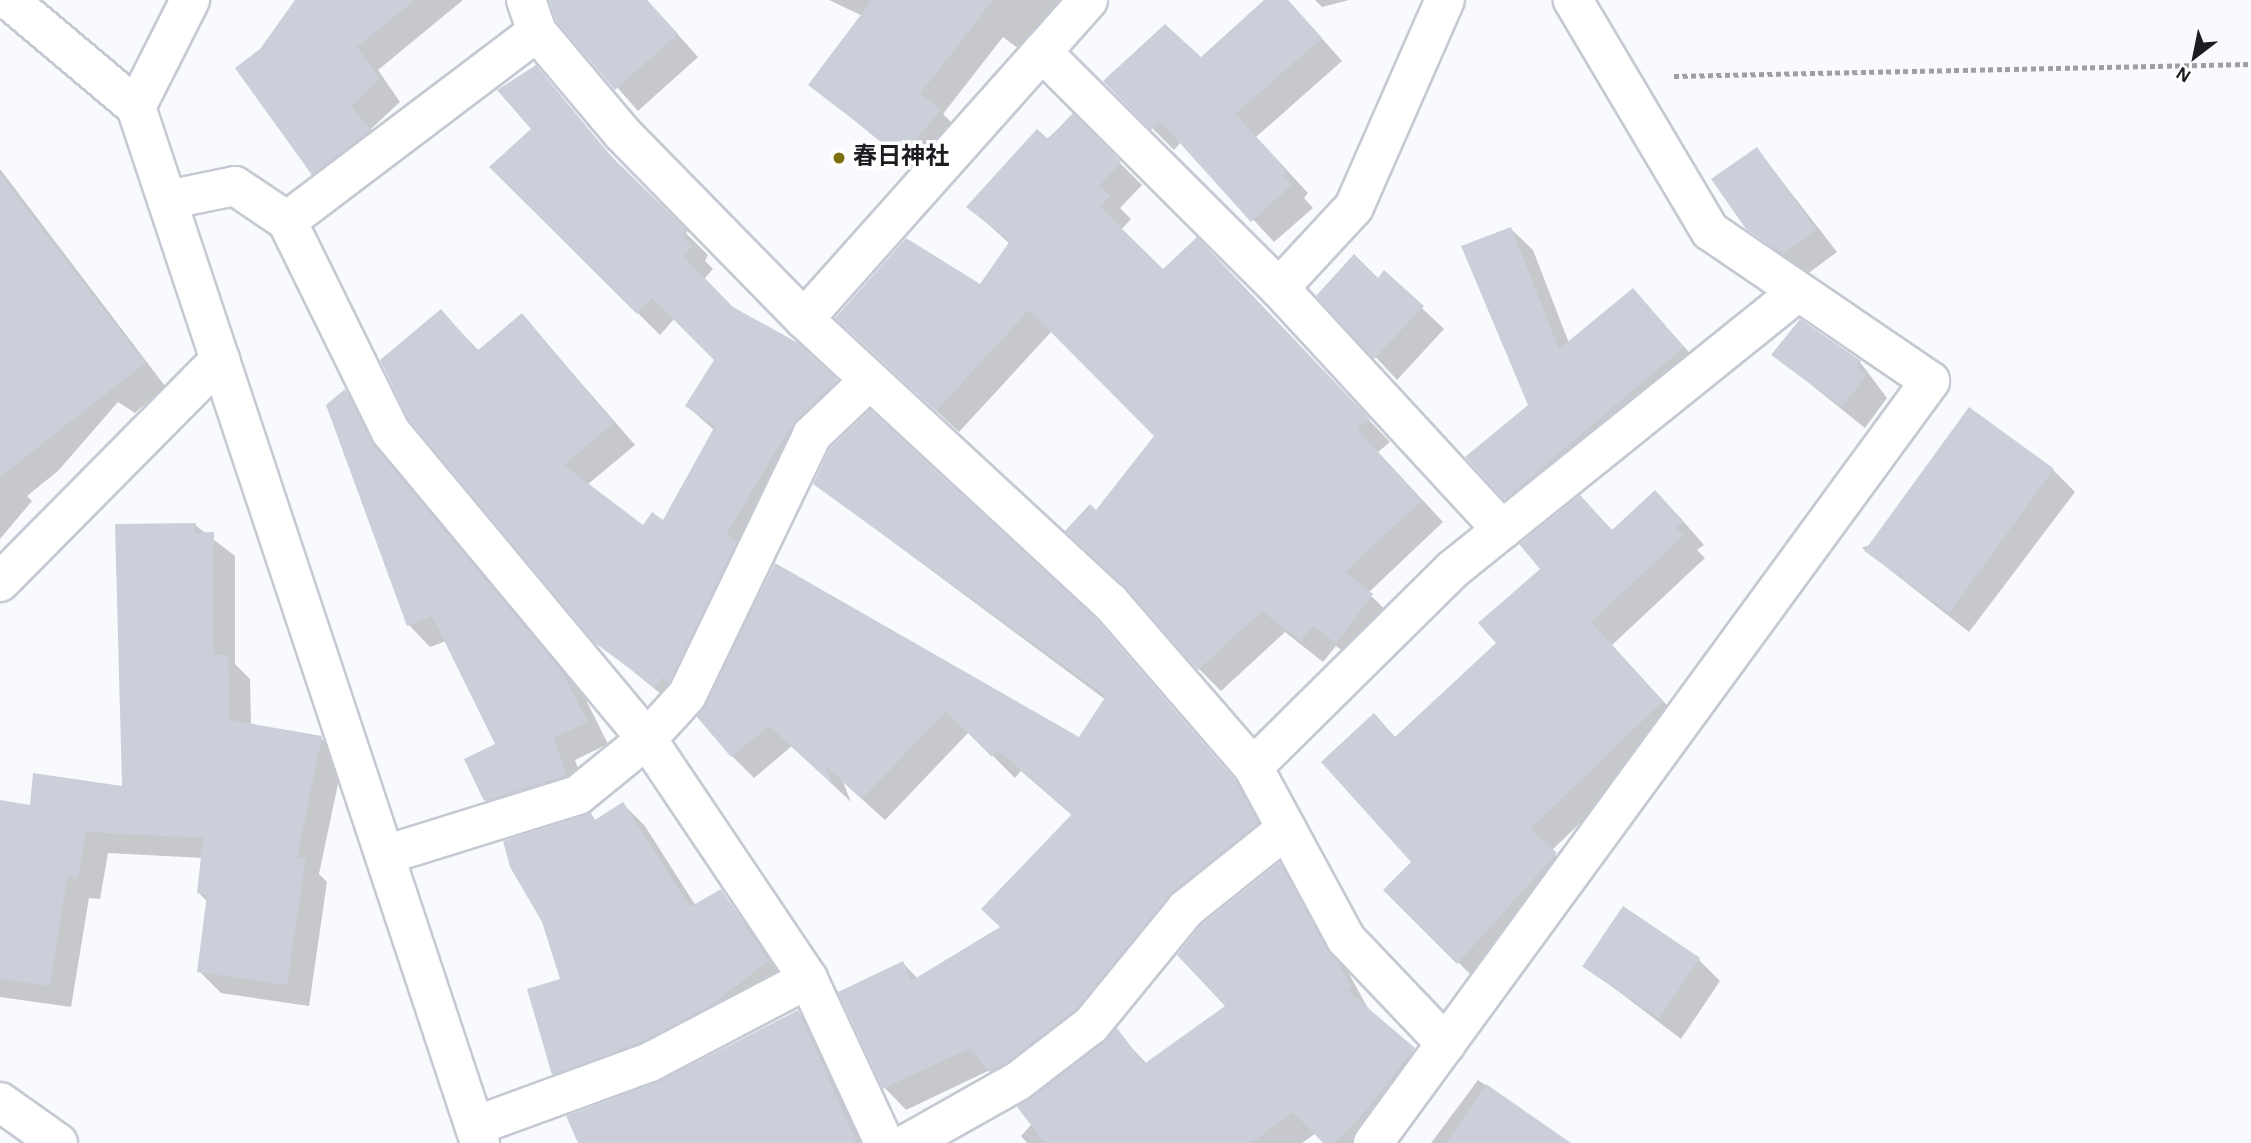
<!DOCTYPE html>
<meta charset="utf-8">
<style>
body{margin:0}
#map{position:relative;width:2251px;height:1143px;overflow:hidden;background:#f8fafe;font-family:"Alegreya Sans","Noto Sans JP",sans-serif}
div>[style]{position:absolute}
.shadow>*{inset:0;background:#0003}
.building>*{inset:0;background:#cbcfd9;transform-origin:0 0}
.path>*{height:4.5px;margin-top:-2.25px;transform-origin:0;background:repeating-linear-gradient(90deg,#9ea0a4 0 5px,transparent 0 8.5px)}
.roads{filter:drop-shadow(2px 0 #c5c9d3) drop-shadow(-2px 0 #c5c9d3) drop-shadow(0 2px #c5c9d3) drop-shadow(0 -2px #c5c9d3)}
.minor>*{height:38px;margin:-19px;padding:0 19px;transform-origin:19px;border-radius:19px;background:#fff}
.dots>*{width:19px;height:19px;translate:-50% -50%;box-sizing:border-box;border:4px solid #fff;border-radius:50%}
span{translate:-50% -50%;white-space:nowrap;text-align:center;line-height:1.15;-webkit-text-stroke:7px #fff;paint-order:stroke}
.poi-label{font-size:24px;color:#1c1d21;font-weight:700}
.left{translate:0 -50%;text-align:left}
.north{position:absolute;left:2160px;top:21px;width:70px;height:70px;-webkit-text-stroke:5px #fff;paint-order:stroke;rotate:212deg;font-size:19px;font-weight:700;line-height:28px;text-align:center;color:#1c1d21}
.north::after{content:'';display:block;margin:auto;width:24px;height:32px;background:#1c1d21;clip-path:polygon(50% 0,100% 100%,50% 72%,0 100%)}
</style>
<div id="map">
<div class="shadow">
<i style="clip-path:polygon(297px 0,463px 0,378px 70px,400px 102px,371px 129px,391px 153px,335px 195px,313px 174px,261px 50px)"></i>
<i style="clip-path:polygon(558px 0,647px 0,698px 57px,638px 111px,558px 20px)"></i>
<i style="clip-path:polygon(829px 0,1088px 0,1039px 64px,1003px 37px,943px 114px,961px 132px,925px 178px,811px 85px,863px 16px)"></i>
<i style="clip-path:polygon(1266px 0,1288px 0,1342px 61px,1256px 137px,1308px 193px,1304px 198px,1313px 208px,1274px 242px,1181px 142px,1174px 150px,1105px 81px,1201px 59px)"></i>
<i style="clip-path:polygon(1315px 0,1349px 0,1322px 7px)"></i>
<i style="clip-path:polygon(536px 67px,628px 176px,708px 255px,705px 261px,713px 269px,704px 279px,732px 308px,797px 345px,858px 403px,818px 441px,678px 708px,596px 641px,441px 311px,479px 351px,522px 315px,635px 445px,587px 485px,643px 527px,664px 523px,715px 431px,687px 406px,717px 360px,675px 318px,660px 335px,491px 167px,534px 129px)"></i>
<i style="clip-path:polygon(1073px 116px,1142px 185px,1120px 208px,1131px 219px,1121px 230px,1163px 272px,1218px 261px,1390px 442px,1378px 452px,1443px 522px,1368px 593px,1394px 618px,1359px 664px,1336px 646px,1323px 662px,1285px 632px,1221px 691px,1199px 669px,1135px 595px,1096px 512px,1157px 436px,1052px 331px,959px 432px,859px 339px,981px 287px,1010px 244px,969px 207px)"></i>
<i style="clip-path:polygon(1757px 149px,1837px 252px,1806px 275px,1748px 228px)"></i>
<i style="clip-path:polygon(0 169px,165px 386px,135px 413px,118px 402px,58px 471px,27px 496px,32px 501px,0 539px)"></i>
<i style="clip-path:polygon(1511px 229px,1533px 250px,1569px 343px,1633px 290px,1705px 370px,1527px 521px,1467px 458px,1530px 406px)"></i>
<i style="clip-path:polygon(1384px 272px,1444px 329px,1397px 380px,1319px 296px,1378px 280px)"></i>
<i style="clip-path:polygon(1774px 355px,1860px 362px,1887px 398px,1865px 428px)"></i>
<i style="clip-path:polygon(345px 391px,367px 413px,396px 470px,584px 696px,608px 744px,575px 760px,588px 797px,508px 822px,486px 800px,497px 745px,446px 641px,430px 647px,409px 625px)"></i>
<i style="clip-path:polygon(2053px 470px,2075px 492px,1969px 632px,1862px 548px)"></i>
<i style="clip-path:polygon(815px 484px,1093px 619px,1256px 804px,1279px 846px,1012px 1093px,990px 1070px,906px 1110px,885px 1088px,903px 963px,918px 979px,1002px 928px,1073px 816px,1021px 771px,1015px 778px,969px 732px,885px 820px,843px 782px,851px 802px,792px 746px,754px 778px,732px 756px,776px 565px,1080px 739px,1106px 700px)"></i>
<i style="clip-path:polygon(1580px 497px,1613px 531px,1677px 514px,1704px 545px,1697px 550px,1705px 558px,1612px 645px,1684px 724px,1551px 851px,1577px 876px,1480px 984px,1386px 890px,1414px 862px,1374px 716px,1396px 738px,1499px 643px)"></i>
<i style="clip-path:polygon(195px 525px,235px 556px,235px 664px,250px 679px,251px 725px,321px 738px,343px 760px,319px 874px,327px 882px,309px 1006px,221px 993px,199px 971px,208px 902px,199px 893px,203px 858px,108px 853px,100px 899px,89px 898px,71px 1007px,0 997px,0 802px,31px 807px,123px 788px)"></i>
<i style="clip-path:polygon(623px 804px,645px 826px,696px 906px,721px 891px,790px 983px,575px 1096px,553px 1074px,562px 980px,590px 815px,597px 821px)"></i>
<i style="clip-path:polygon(1279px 864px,1301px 886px,1370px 1012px,1436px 1071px,1378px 1143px,1325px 1143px,1316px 1133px,1302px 1143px,1027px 1143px,1021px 1136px,1116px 1031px,1147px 1064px,1227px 1006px)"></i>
<i style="clip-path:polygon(1699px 960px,1720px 981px,1681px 1039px,1585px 966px)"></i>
<i style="clip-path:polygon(798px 1012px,820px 1034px,868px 1143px,579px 1143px,661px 1083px)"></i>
<i style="clip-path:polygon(1478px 1080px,1564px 1140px,1567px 1143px,1431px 1143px)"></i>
</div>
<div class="building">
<i style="clip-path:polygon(295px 0,415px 0,357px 47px,380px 79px,351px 106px,371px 130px,312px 175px,235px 68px,260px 49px)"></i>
<i style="clip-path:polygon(549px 0,647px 0,678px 34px,615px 90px,556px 21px)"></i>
<i style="clip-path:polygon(872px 0,993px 0,920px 94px,941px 109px,902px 157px,808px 85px)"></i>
<i style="clip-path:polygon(1264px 0,1288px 0,1322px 38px,1235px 114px,1288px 171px,1283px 175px,1292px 185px,1251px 222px,1160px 121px,1151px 130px,1103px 81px,1165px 24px,1201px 57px)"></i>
<i style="clip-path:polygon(536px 65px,609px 154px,688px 231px,683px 238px,693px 246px,683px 256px,733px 307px,798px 343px,838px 380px,797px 419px,774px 454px,726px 535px,737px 541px,669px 683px,663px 677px,656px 688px,595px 643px,409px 420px,380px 360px,441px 309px,477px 351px,522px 313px,614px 423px,564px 465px,643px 525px,652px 512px,663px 520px,715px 426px,685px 406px,714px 360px,652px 298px,637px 314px,489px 167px,531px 129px,497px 90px)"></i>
<i style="clip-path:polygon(1073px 113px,1121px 162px,1099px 186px,1110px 196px,1100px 207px,1163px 269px,1197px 237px,1370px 419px,1357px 429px,1422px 500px,1345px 572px,1373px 594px,1336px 643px,1313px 626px,1301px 641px,1262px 611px,1198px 670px,1126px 588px,1065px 531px,1090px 504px,1096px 510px,1154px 436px,1029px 310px,936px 411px,835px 318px,906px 238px,980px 284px,1010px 241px,966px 207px,1037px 129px,1048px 139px)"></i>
<i style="clip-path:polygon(1757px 147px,1816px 230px,1783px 254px,1746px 229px,1711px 179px)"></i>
<i style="clip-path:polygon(0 174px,145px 363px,0 477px)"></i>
<i style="clip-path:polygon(1511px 227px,1559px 349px,1633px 288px,1684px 347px,1504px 500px,1465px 457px,1528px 405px,1461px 246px)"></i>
<i style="clip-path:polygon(1354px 254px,1378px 278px,1384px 270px,1424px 306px,1374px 359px,1316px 296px)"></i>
<i style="clip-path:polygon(1800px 319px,1861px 361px,1856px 367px,1867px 374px,1842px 407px,1771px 355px)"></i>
<i style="clip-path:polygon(345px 389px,374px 446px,562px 672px,588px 722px,554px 738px,567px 775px,484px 801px,464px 759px,495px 744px,432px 616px,407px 626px,326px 405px)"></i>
<i style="left:1969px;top:407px;width:105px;height:178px;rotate:36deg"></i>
<i style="clip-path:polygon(870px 410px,1094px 617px,1235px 780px,1258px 823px,1172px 892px,1076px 1009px,1006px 1063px,989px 1072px,970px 1048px,883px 1089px,838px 992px,903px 961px,911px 981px,1000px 927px,981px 909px,1072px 814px,998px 750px,992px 757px,946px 711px,862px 799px,825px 765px,833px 785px,769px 726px,731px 757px,697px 717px,775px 563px,1079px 737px,1106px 696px,813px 484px,830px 448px)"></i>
<i style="clip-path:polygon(1655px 490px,1684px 522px,1676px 528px,1684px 535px,1591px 622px,1663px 701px,1530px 829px,1557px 853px,1457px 964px,1383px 890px,1411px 862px,1321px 762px,1374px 713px,1395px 737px,1496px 643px,1478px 623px,1540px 569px,1519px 544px,1580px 495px,1612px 530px)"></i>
<i style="clip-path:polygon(196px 523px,195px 533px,214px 532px,214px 655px,228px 655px,230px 720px,322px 736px,297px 858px,306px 858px,287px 985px,197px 972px,207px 895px,197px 893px,203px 838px,86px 832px,78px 877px,67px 877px,50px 986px,0 979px,0 800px,30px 805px,33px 773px,122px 786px,115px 524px)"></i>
<i style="clip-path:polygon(623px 802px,690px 907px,721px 889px,769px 961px,708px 1007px,641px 1042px,552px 1075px,527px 989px,560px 979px,542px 922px,510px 867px,503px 841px,591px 813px,595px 820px)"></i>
<i style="clip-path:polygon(1280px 862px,1352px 987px,1348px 991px,1415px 1048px,1365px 1112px,1334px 1143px,1323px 1143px,1293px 1112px,1251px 1143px,1045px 1143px,1017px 1107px,1117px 1028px,1144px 1064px,1225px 1006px,1177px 955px,1201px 925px)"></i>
<i style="left:1623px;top:906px;width:93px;height:73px;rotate:34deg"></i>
<i style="clip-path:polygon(798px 1010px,857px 1143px,578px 1143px,566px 1116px,660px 1081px)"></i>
<i style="clip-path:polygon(1486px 1084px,1571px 1143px,1446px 1143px)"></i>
</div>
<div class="path">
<i style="left:1674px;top:76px;width:577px;rotate:-1.19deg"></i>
</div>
<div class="roads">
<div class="minor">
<i style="left:9px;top:0;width:166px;rotate:40.1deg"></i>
<i style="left:136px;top:107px;width:1092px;rotate:71.63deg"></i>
<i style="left:526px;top:0;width:34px;rotate:71deg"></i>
<i style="left:537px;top:32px;width:132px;rotate:49.9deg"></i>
<i style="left:622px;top:133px;width:260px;rotate:45.6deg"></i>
<i style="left:804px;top:319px;width:417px;rotate:42.8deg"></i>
<i style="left:1110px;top:602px;width:218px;rotate:49.1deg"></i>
<i style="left:1253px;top:767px;width:196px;rotate:61.6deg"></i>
<i style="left:1346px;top:939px;width:145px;rotate:46.4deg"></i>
<i style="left:1042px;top:52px;width:334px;rotate:44.9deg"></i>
<i style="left:1279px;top:288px;width:329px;rotate:47.3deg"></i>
<i style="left:136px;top:107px;width:120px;rotate:-63.2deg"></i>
<i style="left:167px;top:200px;width:69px;rotate:-11.6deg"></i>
<i style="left:235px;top:186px;width:63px;rotate:33.9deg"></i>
<i style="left:287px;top:221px;width:235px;rotate:63.8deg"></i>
<i style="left:391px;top:432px;width:400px;rotate:50.2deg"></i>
<i style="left:647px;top:739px;width:289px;rotate:56.1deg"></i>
<i style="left:808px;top:979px;width:181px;rotate:65.1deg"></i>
<i style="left:287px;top:221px;width:313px;rotate:-37.1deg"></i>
<i style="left:1279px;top:288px;width:110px;rotate:-47.2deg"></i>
<i style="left:1354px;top:207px;width:226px;rotate:-66.3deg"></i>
<i style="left:804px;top:319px;width:427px;rotate:-48.3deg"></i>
<i style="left:0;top:582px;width:313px;rotate:-45.3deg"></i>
<i style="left:1253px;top:767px;width:280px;rotate:-44.7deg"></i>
<i style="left:1452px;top:570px;width:444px;rotate:-38.8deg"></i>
<i style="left:385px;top:855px;width:202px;rotate:-17.3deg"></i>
<i style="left:578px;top:795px;width:89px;rotate:-39.1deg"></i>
<i style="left:647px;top:739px;width:59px;rotate:-47.7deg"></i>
<i style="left:687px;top:695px;width:288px;rotate:-64.3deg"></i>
<i style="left:812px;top:435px;width:79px;rotate:-43.5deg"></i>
<i style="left:0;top:1102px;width:71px;rotate:35.3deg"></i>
<i style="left:475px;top:1126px;width:186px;rotate:-20.1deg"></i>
<i style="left:650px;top:1062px;width:178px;rotate:-27.7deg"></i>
<i style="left:908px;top:1143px;width:126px;rotate:-29.4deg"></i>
<i style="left:1018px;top:1081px;width:92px;rotate:-37.5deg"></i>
<i style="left:1091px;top:1025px;width:150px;rotate:-50.7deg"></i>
<i style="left:1186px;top:909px;width:128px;rotate:-38.7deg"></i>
<i style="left:1373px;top:1143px;width:944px;rotate:-53.83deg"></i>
<i style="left:1930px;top:381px;width:266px;rotate:-145.7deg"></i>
<i style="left:1710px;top:231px;width:269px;rotate:-120.7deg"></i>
</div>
</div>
<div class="dots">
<i style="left:839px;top:158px;background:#7e700e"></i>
</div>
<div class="poi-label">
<span class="left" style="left:853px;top:158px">春日神社</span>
</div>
<div class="north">N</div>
</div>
